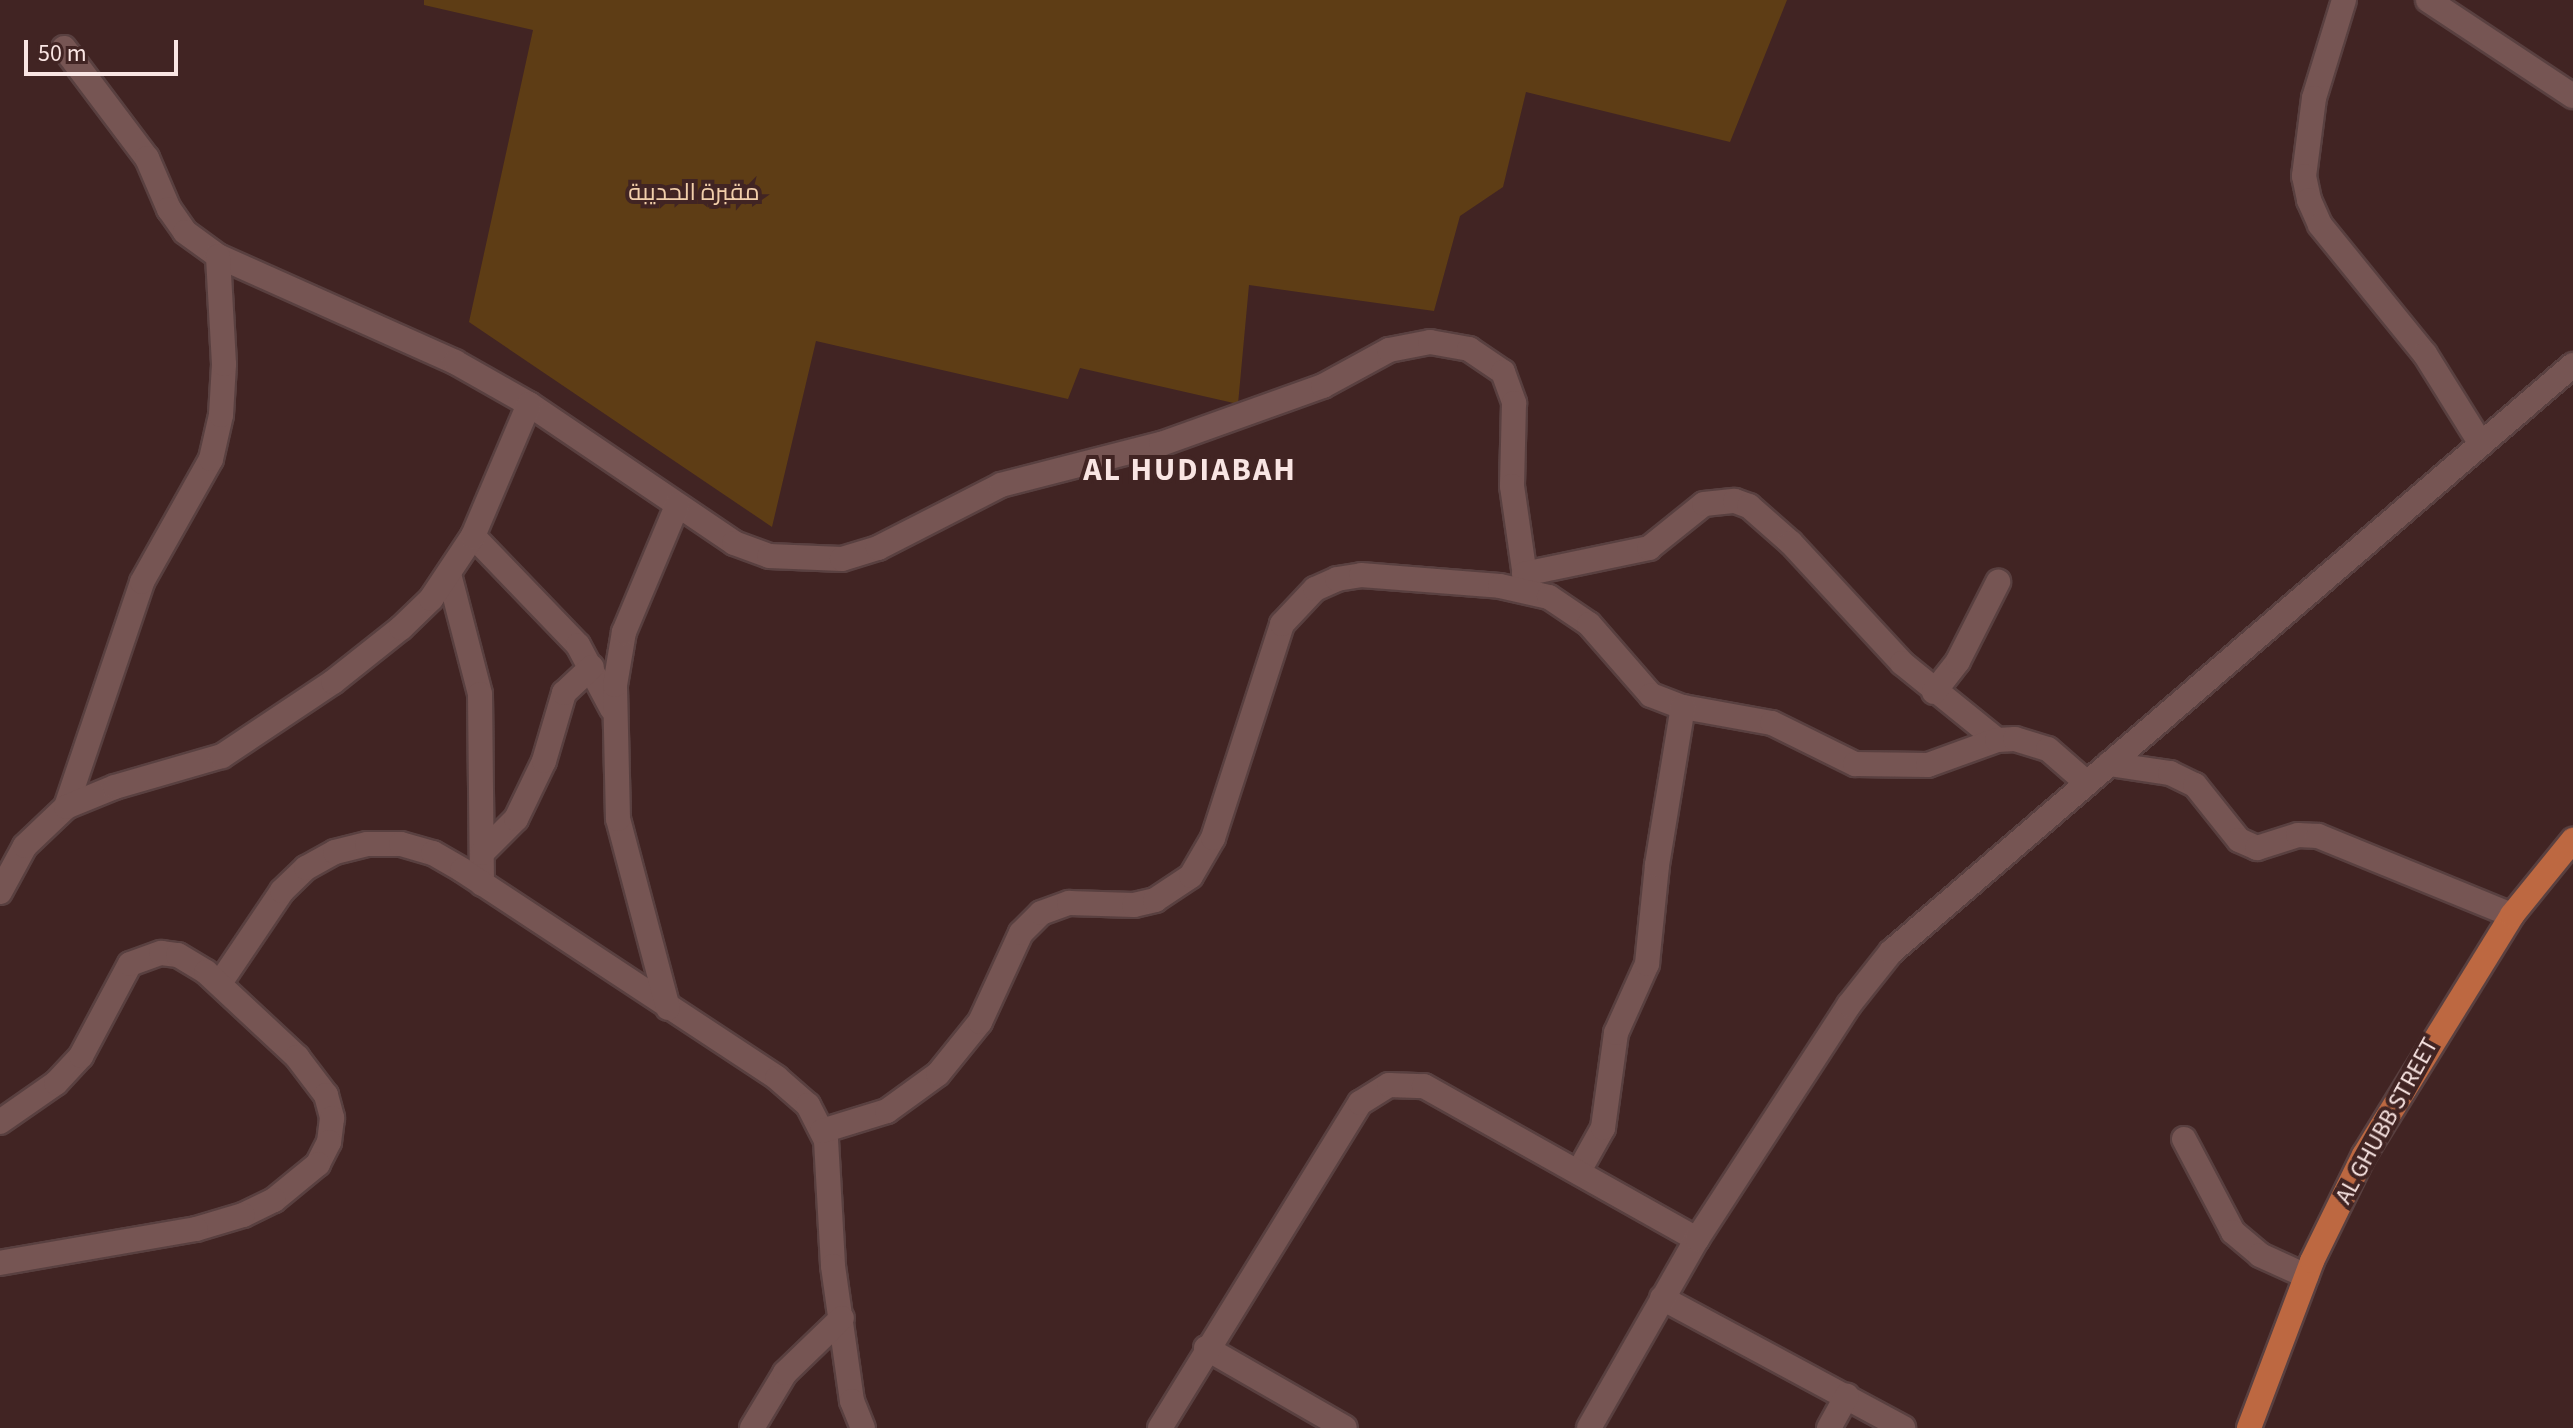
<!DOCTYPE html>
<meta charset="utf-8">
<style>
body{margin:0}
#map{position:relative;width:2573px;height:1428px;overflow:hidden;background:#412423;font-family:"Source Sans 3",Cairo,sans-serif}
div>[style]{position:absolute}
.green>*{inset:0;background:#5e3d15}
.roads{filter:drop-shadow(2px 0 #594040) drop-shadow(-2px 0 #594040) drop-shadow(0 2px #594040) drop-shadow(0 -2px #594040)}
.minor>*{height:24px;margin:-12px;padding:0 12px;transform-origin:12px;border-radius:12px;background:#765553}
.major>*{height:24px;margin:-12px;padding:0 12px;transform-origin:12px;border-radius:12px;background:#bd6841}
span{translate:-50% -50%;white-space:nowrap;text-align:center;line-height:1.15;-webkit-text-stroke:8px #412423;paint-order:stroke}
.park-label{font-size:24px;color:#f2cfab}
.street-label{font-size:24px;color:#f9e5e3}
.district-label{font-size:32px;color:#f9e5e3;font-weight:700;letter-spacing:2px}
.scale{position:absolute;left:24px;top:40px;width:154px;height:36px;box-sizing:border-box;border:4px solid #f9e5e3;border-top:0;padding-left:10px;font-size:24px;line-height:28px;white-space:nowrap;color:#f9e5e3;-webkit-text-stroke:6px #412423;paint-order:stroke}
</style>
<div id="map">
<div class="green">
<i style="clip-path:polygon(424px 0,1787px 0,1730px 142px,1526px 92px,1503px 187px,1460px 216px,1434px 311px,1249px 285px,1238px 404px,1080px 368px,1068px 399px,816px 341px,772px 527px,469px 322px,533px 30px,424px 5px)"></i>
</div>
<div class="roads">
<div class="minor">
<i style="left:2344px;top:0;width:102px;rotate:107deg"></i>
<i style="left:2314px;top:98px;width:79px;rotate:97.3deg"></i>
<i style="left:2304px;top:176px;width:25px;rotate:78deg"></i>
<i style="left:2309px;top:200px;width:27px;rotate:66deg"></i>
<i style="left:2320px;top:225px;width:166px;rotate:50.9deg"></i>
<i style="left:2425px;top:354px;width:106px;rotate:58.1deg"></i>
<i style="left:2428px;top:0;width:174px;rotate:33.5deg"></i>
<i style="left:64px;top:48px;width:138px;rotate:53deg"></i>
<i style="left:147px;top:158px;width:56px;rotate:66.7deg"></i>
<i style="left:169px;top:209px;width:28px;rotate:55deg"></i>
<i style="left:185px;top:232px;width:41px;rotate:36deg"></i>
<i style="left:218px;top:256px;width:260px;rotate:24.1deg"></i>
<i style="left:455px;top:362px;width:85px;rotate:29.6deg"></i>
<i style="left:529px;top:404px;width:248px;rotate:34.1deg"></i>
<i style="left:734px;top:543px;width:37px;rotate:20deg"></i>
<i style="left:769px;top:556px;width:73px;rotate:2.4deg"></i>
<i style="left:842px;top:559px;width:38px;rotate:-17deg"></i>
<i style="left:878px;top:548px;width:138px;rotate:-27.1deg"></i>
<i style="left:1001px;top:485px;width:165px;rotate:-14.4deg"></i>
<i style="left:1161px;top:444px;width:172px;rotate:-19.7deg"></i>
<i style="left:1323px;top:386px;width:75px;rotate:-28.6deg"></i>
<i style="left:1389px;top:350px;width:42px;rotate:-11deg"></i>
<i style="left:1430px;top:342px;width:40px;rotate:10deg"></i>
<i style="left:1469px;top:349px;width:41px;rotate:34.1deg"></i>
<i style="left:1503px;top:372px;width:33px;rotate:70deg"></i>
<i style="left:1514px;top:403px;width:83px;rotate:91.4deg"></i>
<i style="left:1512px;top:486px;width:105px;rotate:81.8deg"></i>
<i style="left:473px;top:536px;width:151px;rotate:46.1deg"></i>
<i style="left:578px;top:645px;width:72px;rotate:62deg"></i>
<i style="left:449px;top:574px;width:124px;rotate:75.5deg"></i>
<i style="left:480px;top:694px;width:190px;rotate:89.4deg"></i>
<i style="left:1524px;top:574px;width:128px;rotate:-11.7deg"></i>
<i style="left:1649px;top:548px;width:70px;rotate:-38.7deg"></i>
<i style="left:1704px;top:504px;width:31px;rotate:-6deg"></i>
<i style="left:1735px;top:501px;width:15px;rotate:20deg"></i>
<i style="left:1749px;top:506px;width:56px;rotate:41.4deg"></i>
<i style="left:1791px;top:543px;width:163px;rotate:47.2deg"></i>
<i style="left:1902px;top:663px;width:122px;rotate:39deg"></i>
<i style="left:1934px;top:692px;width:39px;rotate:-52deg"></i>
<i style="left:1958px;top:661px;width:89px;rotate:-63.1deg"></i>
<i style="left:2109px;top:764px;width:62px;rotate:8.4deg"></i>
<i style="left:2170px;top:773px;width:28px;rotate:26deg"></i>
<i style="left:2195px;top:785px;width:70px;rotate:51.3deg"></i>
<i style="left:2239px;top:840px;width:20px;rotate:24deg"></i>
<i style="left:2257px;top:848px;width:43px;rotate:-17.6deg"></i>
<i style="left:2298px;top:835px;width:20px;rotate:3deg"></i>
<i style="left:2318px;top:836px;width:209px;rotate:22.2deg"></i>
<i style="left:66px;top:807px;width:237px;rotate:-71.3deg"></i>
<i style="left:142px;top:582px;width:141px;rotate:-60.7deg"></i>
<i style="left:211px;top:459px;width:45px;rotate:-77.2deg"></i>
<i style="left:221px;top:415px;width:51px;rotate:-86.6deg"></i>
<i style="left:224px;top:364px;width:108px;rotate:-93.2deg"></i>
<i style="left:482px;top:853px;width:48px;rotate:-45deg"></i>
<i style="left:516px;top:819px;width:64px;rotate:-64.2deg"></i>
<i style="left:544px;top:761px;width:71px;rotate:-73.6deg"></i>
<i style="left:564px;top:693px;width:38px;rotate:-43deg"></i>
<i style="left:0;top:892px;width:52px;rotate:-61.5deg"></i>
<i style="left:25px;top:846px;width:57px;rotate:-43.6deg"></i>
<i style="left:66px;top:807px;width:53px;rotate:-22.2deg"></i>
<i style="left:115px;top:787px;width:111px;rotate:-16.2deg"></i>
<i style="left:222px;top:756px;width:133px;rotate:-33.7deg"></i>
<i style="left:333px;top:682px;width:87px;rotate:-38.5deg"></i>
<i style="left:401px;top:628px;width:42px;rotate:-44deg"></i>
<i style="left:431px;top:599px;width:76px;rotate:-56.3deg"></i>
<i style="left:473px;top:536px;width:143px;rotate:-67deg"></i>
<i style="left:220px;top:983px;width:111px;rotate:-56deg"></i>
<i style="left:282px;top:891px;width:33px;rotate:-44deg"></i>
<i style="left:306px;top:868px;width:33px;rotate:-29deg"></i>
<i style="left:335px;top:852px;width:33px;rotate:-14deg"></i>
<i style="left:367px;top:844px;width:34px"></i>
<i style="left:401px;top:844px;width:33px;rotate:16deg"></i>
<i style="left:433px;top:853px;width:34px;rotate:30deg"></i>
<i style="left:462px;top:870px;width:377px;rotate:33.4deg"></i>
<i style="left:777px;top:1078px;width:41px;rotate:41.1deg"></i>
<i style="left:808px;top:1105px;width:39px;rotate:63deg"></i>
<i style="left:826px;top:1140px;width:126px;rotate:86.8deg"></i>
<i style="left:833px;top:1266px;width:136px;rotate:82deg"></i>
<i style="left:852px;top:1401px;width:29px;rotate:68deg"></i>
<i style="left:668px;top:1008px;width:196px;rotate:-104.8deg"></i>
<i style="left:618px;top:819px;width:134px;rotate:-91.3deg"></i>
<i style="left:615px;top:685px;width:54px;rotate:-80.4deg"></i>
<i style="left:624px;top:632px;width:137px;rotate:-67.2deg"></i>
<i style="left:0;top:1122px;width:68px;rotate:-34.9deg"></i>
<i style="left:56px;top:1083px;width:37px;rotate:-47deg"></i>
<i style="left:81px;top:1056px;width:104px;rotate:-62deg"></i>
<i style="left:130px;top:964px;width:33px;rotate:-20deg"></i>
<i style="left:161px;top:953px;width:17px;rotate:7deg"></i>
<i style="left:178px;top:955px;width:33px;rotate:31deg"></i>
<i style="left:206px;top:972px;width:125px;rotate:43deg"></i>
<i style="left:297px;top:1057px;width:48px;rotate:52.7deg"></i>
<i style="left:326px;top:1095px;width:24px;rotate:75deg"></i>
<i style="left:332px;top:1118px;width:24px;rotate:97deg"></i>
<i style="left:329px;top:1142px;width:25px;rotate:117deg"></i>
<i style="left:318px;top:1164px;width:57px;rotate:140.7deg"></i>
<i style="left:274px;top:1200px;width:34px;rotate:154deg"></i>
<i style="left:243px;top:1215px;width:49px;rotate:163.4deg"></i>
<i style="left:196px;top:1229px;width:199px;rotate:170.2deg"></i>
<i style="left:822px;top:1131px;width:68px;rotate:-17.1deg"></i>
<i style="left:887px;top:1111px;width:63px;rotate:-36deg"></i>
<i style="left:938px;top:1074px;width:67px;rotate:-51.1deg"></i>
<i style="left:980px;top:1022px;width:98px;rotate:-65.3deg"></i>
<i style="left:1021px;top:933px;width:28px;rotate:-45deg"></i>
<i style="left:1041px;top:913px;width:30px;rotate:-20deg"></i>
<i style="left:1069px;top:903px;width:65px;rotate:1.8deg"></i>
<i style="left:1134px;top:905px;width:22px;rotate:-13deg"></i>
<i style="left:1155px;top:900px;width:43px;rotate:-33.7deg"></i>
<i style="left:1191px;top:876px;width:44px;rotate:-59.9deg"></i>
<i style="left:1213px;top:838px;width:225px;rotate:-72.1deg"></i>
<i style="left:1282px;top:624px;width:48px;rotate:-46.7deg"></i>
<i style="left:1315px;top:589px;width:24px;rotate:-24deg"></i>
<i style="left:1337px;top:579px;width:24px;rotate:-9deg"></i>
<i style="left:1361px;top:575px;width:139px;rotate:4.5deg"></i>
<i style="left:1500px;top:586px;width:50px;rotate:12.7deg"></i>
<i style="left:1549px;top:597px;width:48px;rotate:34deg"></i>
<i style="left:1589px;top:624px;width:94px;rotate:48.9deg"></i>
<i style="left:1651px;top:695px;width:34px;rotate:21deg"></i>
<i style="left:1683px;top:707px;width:90px;rotate:10.2deg"></i>
<i style="left:1772px;top:723px;width:93px;rotate:26.3deg"></i>
<i style="left:1855px;top:764px;width:73px;rotate:0.8deg"></i>
<i style="left:1928px;top:765px;width:73px;rotate:-19.9deg"></i>
<i style="left:1997px;top:740px;width:18px;rotate:-3deg"></i>
<i style="left:2015px;top:739px;width:34px;rotate:17deg"></i>
<i style="left:2048px;top:749px;width:52px;rotate:41.1deg"></i>
<i style="left:2184px;top:1139px;width:105px;rotate:62.2deg"></i>
<i style="left:2233px;top:1232px;width:35px;rotate:40deg"></i>
<i style="left:2260px;top:1255px;width:51px;rotate:24.5deg"></i>
<i style="left:1579px;top:1171px;width:49px;rotate:-60.8deg"></i>
<i style="left:1603px;top:1128px;width:96px;rotate:-82.2deg"></i>
<i style="left:1616px;top:1033px;width:76px;rotate:-65.8deg"></i>
<i style="left:1647px;top:964px;width:100px;rotate:-84.2deg"></i>
<i style="left:1657px;top:865px;width:160px;rotate:-80.7deg"></i>
<i style="left:1662px;top:1298px;width:274px;rotate:28.3deg"></i>
<i style="left:1206px;top:1348px;width:160px;rotate:29.9deg"></i>
<i style="left:752px;top:1428px;width:64px;rotate:-59deg"></i>
<i style="left:785px;top:1373px;width:79px;rotate:-44deg"></i>
<i style="left:1160px;top:1428px;width:382px;rotate:-58.4deg"></i>
<i style="left:1360px;top:1103px;width:34px;rotate:-32deg"></i>
<i style="left:1389px;top:1085px;width:35px;rotate:2deg"></i>
<i style="left:1424px;top:1086px;width:313px;rotate:29.3deg"></i>
<i style="left:1589px;top:1428px;width:218px;rotate:-60.3deg"></i>
<i style="left:1697px;top:1239px;width:279px;rotate:-57deg"></i>
<i style="left:1849px;top:1005px;width:68px;rotate:-51.6deg"></i>
<i style="left:1891px;top:952px;width:900px;rotate:-40.72deg"></i>
<i style="left:1829px;top:1428px;width:37px;rotate:-61deg"></i>
</div>
<div class="major">
<i style="left:2249px;top:1428px;width:178px;rotate:-69.3deg"></i>
<i style="left:2312px;top:1261px;width:118px;rotate:-63.9deg"></i>
<i style="left:2364px;top:1155px;width:282px;rotate:-58.3deg"></i>
<i style="left:2512px;top:915px;width:97px;rotate:-50.9deg"></i>
</div>
</div>
<div class="park-label">
<span style="left:694px;top:193px">مقبرة الحديبة</span>
</div>
<div class="street-label">
<span style="left:2387px;top:1121px;rotate:-61deg">AL GHUBB STREET</span>
</div>
<div class="district-label">
<span style="left:1190px;top:470px">AL HUDIABAH</span>
</div>
<div class="scale">50 m</div>
</div>
